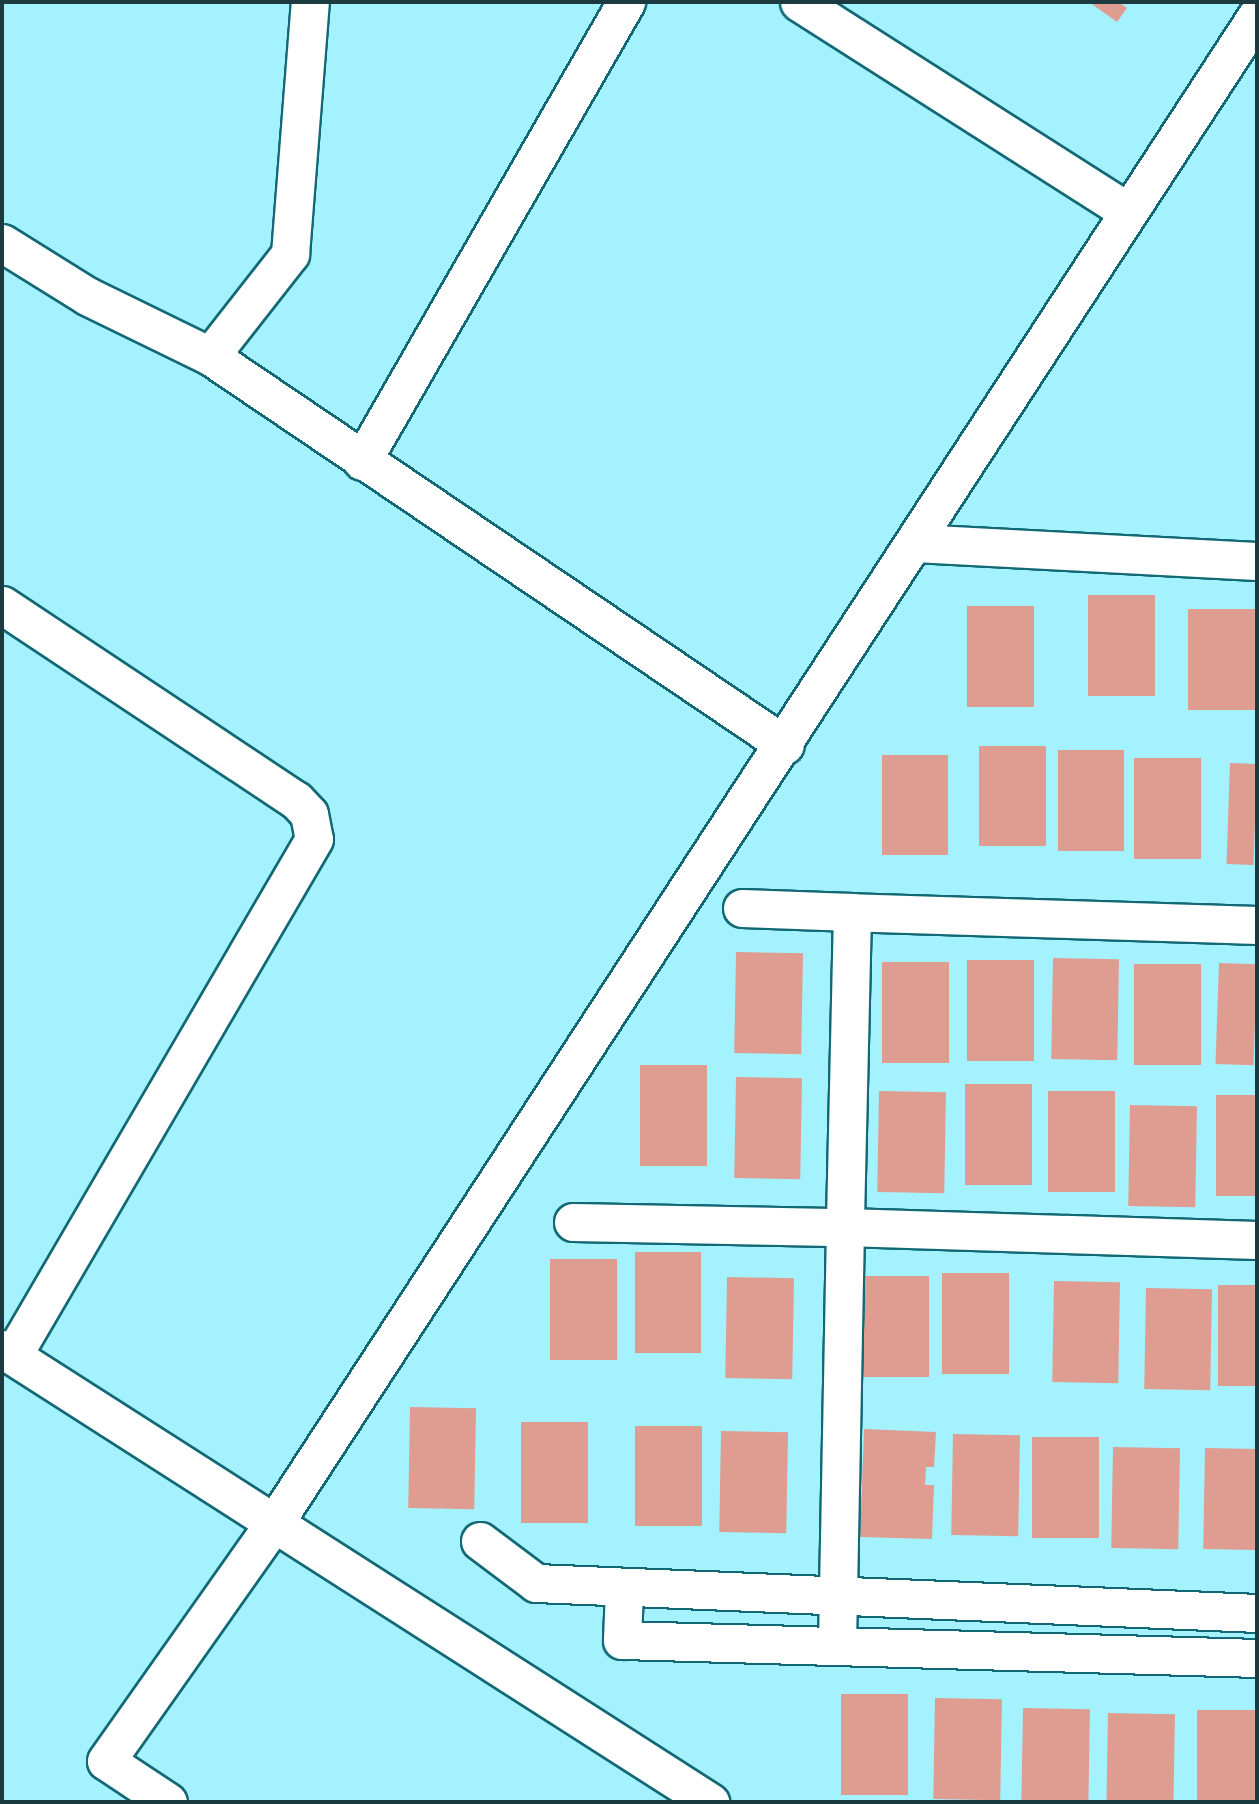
<!DOCTYPE html>
<style>
body{margin:0}
#map{position:relative;width:1259px;height:1804px;overflow:hidden;background:#a4f2fe;font-family:"Titillium Web",sans-serif}
div>[style]{position:absolute}
.building>*{inset:0;background:#df9d92;transform-origin:0 0}
.roads{filter:drop-shadow(2px 0 #126975) drop-shadow(-2px 0 #126975) drop-shadow(0 2px #126975) drop-shadow(0 -2px #126975)}
.minor>*{height:37px;margin:-18.5px;padding:0 18.5px;transform-origin:18.5px;border-radius:18.5px;background:#fff}
span{translate:-50% -50%;white-space:nowrap;text-align:center;line-height:1.15;-webkit-text-stroke:6px #a4f2fe;paint-order:stroke}
.frame{position:absolute;inset:0;border:4px solid #1b3b40;pointer-events:none}
</style>
<div id="map">
<div class="building">
<i style="clip-path:polygon(1089px 2px,1118px 2px,1127px 8px,1117px 22px)"></i>
<i style="left:1088px;top:595px;width:67px;height:101px"></i>
<i style="left:967px;top:606px;width:67px;height:101px"></i>
<i style="left:1188px;top:609px;width:67px;height:101px"></i>
<i style="left:979px;top:746px;width:67px;height:100px"></i>
<i style="left:1058px;top:750px;width:66px;height:101px"></i>
<i style="left:882px;top:755px;width:66px;height:100px"></i>
<i style="left:1134px;top:758px;width:67px;height:101px"></i>
<i style="left:1230px;top:763px;width:27px;height:101px;rotate:2deg"></i>
<i style="left:736px;top:952px;width:67px;height:101px;rotate:1deg"></i>
<i style="left:1053px;top:958px;width:66px;height:101px;rotate:1deg"></i>
<i style="left:967px;top:960px;width:67px;height:101px"></i>
<i style="left:882px;top:962px;width:67px;height:101px"></i>
<i style="left:1219px;top:963px;width:38px;height:101px;rotate:2deg"></i>
<i style="left:1134px;top:964px;width:67px;height:101px"></i>
<i style="left:640px;top:1065px;width:67px;height:101px"></i>
<i style="left:736px;top:1077px;width:66px;height:101px;rotate:1deg"></i>
<i style="left:965px;top:1084px;width:67px;height:101px"></i>
<i style="left:879px;top:1091px;width:67px;height:101px;rotate:1deg"></i>
<i style="left:1048px;top:1091px;width:67px;height:101px"></i>
<i style="left:1216px;top:1095px;width:41px;height:101px"></i>
<i style="left:1130px;top:1105px;width:67px;height:101px;rotate:1deg"></i>
<i style="left:635px;top:1252px;width:66px;height:101px"></i>
<i style="left:550px;top:1259px;width:67px;height:101px"></i>
<i style="left:942px;top:1273px;width:67px;height:101px"></i>
<i style="left:863px;top:1276px;width:66px;height:101px"></i>
<i style="left:727px;top:1277px;width:67px;height:101px;rotate:1deg"></i>
<i style="left:1054px;top:1281px;width:66px;height:101px;rotate:1deg"></i>
<i style="left:1218px;top:1285px;width:39px;height:101px"></i>
<i style="left:1146px;top:1288px;width:66px;height:101px;rotate:1deg"></i>
<i style="left:410px;top:1407px;width:66px;height:101px;rotate:1deg"></i>
<i style="left:521px;top:1422px;width:67px;height:101px"></i>
<i style="left:635px;top:1426px;width:67px;height:100px"></i>
<i style="clip-path:polygon(864px 1429px,936px 1432px,934px 1467px,926px 1467px,925px 1485px,934px 1485px,932px 1539px,860px 1537px)"></i>
<i style="left:721px;top:1431px;width:67px;height:101px;rotate:1deg"></i>
<i style="left:953px;top:1434px;width:67px;height:101px;rotate:1deg"></i>
<i style="left:1032px;top:1437px;width:67px;height:101px"></i>
<i style="left:1113px;top:1447px;width:67px;height:101px;rotate:1deg"></i>
<i style="left:1205px;top:1448px;width:52px;height:101px;rotate:1deg"></i>
<i style="left:841px;top:1694px;width:67px;height:101px"></i>
<i style="left:935px;top:1698px;width:67px;height:101px;rotate:1deg"></i>
<i style="left:1023px;top:1708px;width:67px;height:94px;rotate:1deg"></i>
<i style="left:1197px;top:1710px;width:60px;height:92px"></i>
<i style="left:1108px;top:1713px;width:67px;height:89px;rotate:1deg"></i>
</div>
<div class="roads">
<div class="minor">
<i style="left:799px;top:2px;width:387px;rotate:32.5deg"></i>
<i style="left:2px;top:243px;width:100px;rotate:31.9deg"></i>
<i style="left:87px;top:296px;width:137px;rotate:26deg"></i>
<i style="left:210px;top:356px;width:694px;rotate:34.08deg"></i>
<i style="left:210px;top:356px;width:130px;rotate:-51.9deg"></i>
<i style="left:290px;top:254px;width:253px;rotate:-85.5deg"></i>
<i style="left:362px;top:461px;width:530px;rotate:-60.09deg"></i>
<i style="left:914px;top:543px;width:343px;rotate:3deg"></i>
<i style="left:2px;top:605px;width:353px;rotate:33.6deg"></i>
<i style="left:296px;top:800px;width:19px;rotate:47deg"></i>
<i style="left:309px;top:814px;width:25px;rotate:79deg"></i>
<i style="left:314px;top:839px;width:597px;rotate:120.26deg"></i>
<i style="left:742px;top:908px;width:110px;rotate:2.1deg"></i>
<i style="left:1257px;top:925px;width:405px;rotate:-178.2deg"></i>
<i style="left:852px;top:912px;width:315px;rotate:91.3deg"></i>
<i style="left:845px;top:1227px;width:412px;rotate:1.8deg"></i>
<i style="left:573px;top:1222px;width:272px;rotate:1.1deg"></i>
<i style="left:845px;top:1227px;width:419px;rotate:91.1deg"></i>
<i style="left:2px;top:1349px;width:841px;rotate:32.61deg"></i>
<i style="left:480px;top:1541px;width:70px;rotate:36.9deg"></i>
<i style="left:536px;top:1583px;width:722px;rotate:2.38deg"></i>
<i style="left:624px;top:1590px;width:50px;rotate:92.3deg"></i>
<i style="left:622px;top:1640px;width:635px;rotate:1.62deg"></i>
<i style="left:168px;top:1802px;width:74px;rotate:-146.5deg"></i>
<i style="left:106px;top:1761px;width:296px;rotate:-54.8deg"></i>
<i style="left:277px;top:1519px;width:1795px;rotate:-56.91deg"></i>
</div>
</div>
<div class="frame"></div>
</div>
